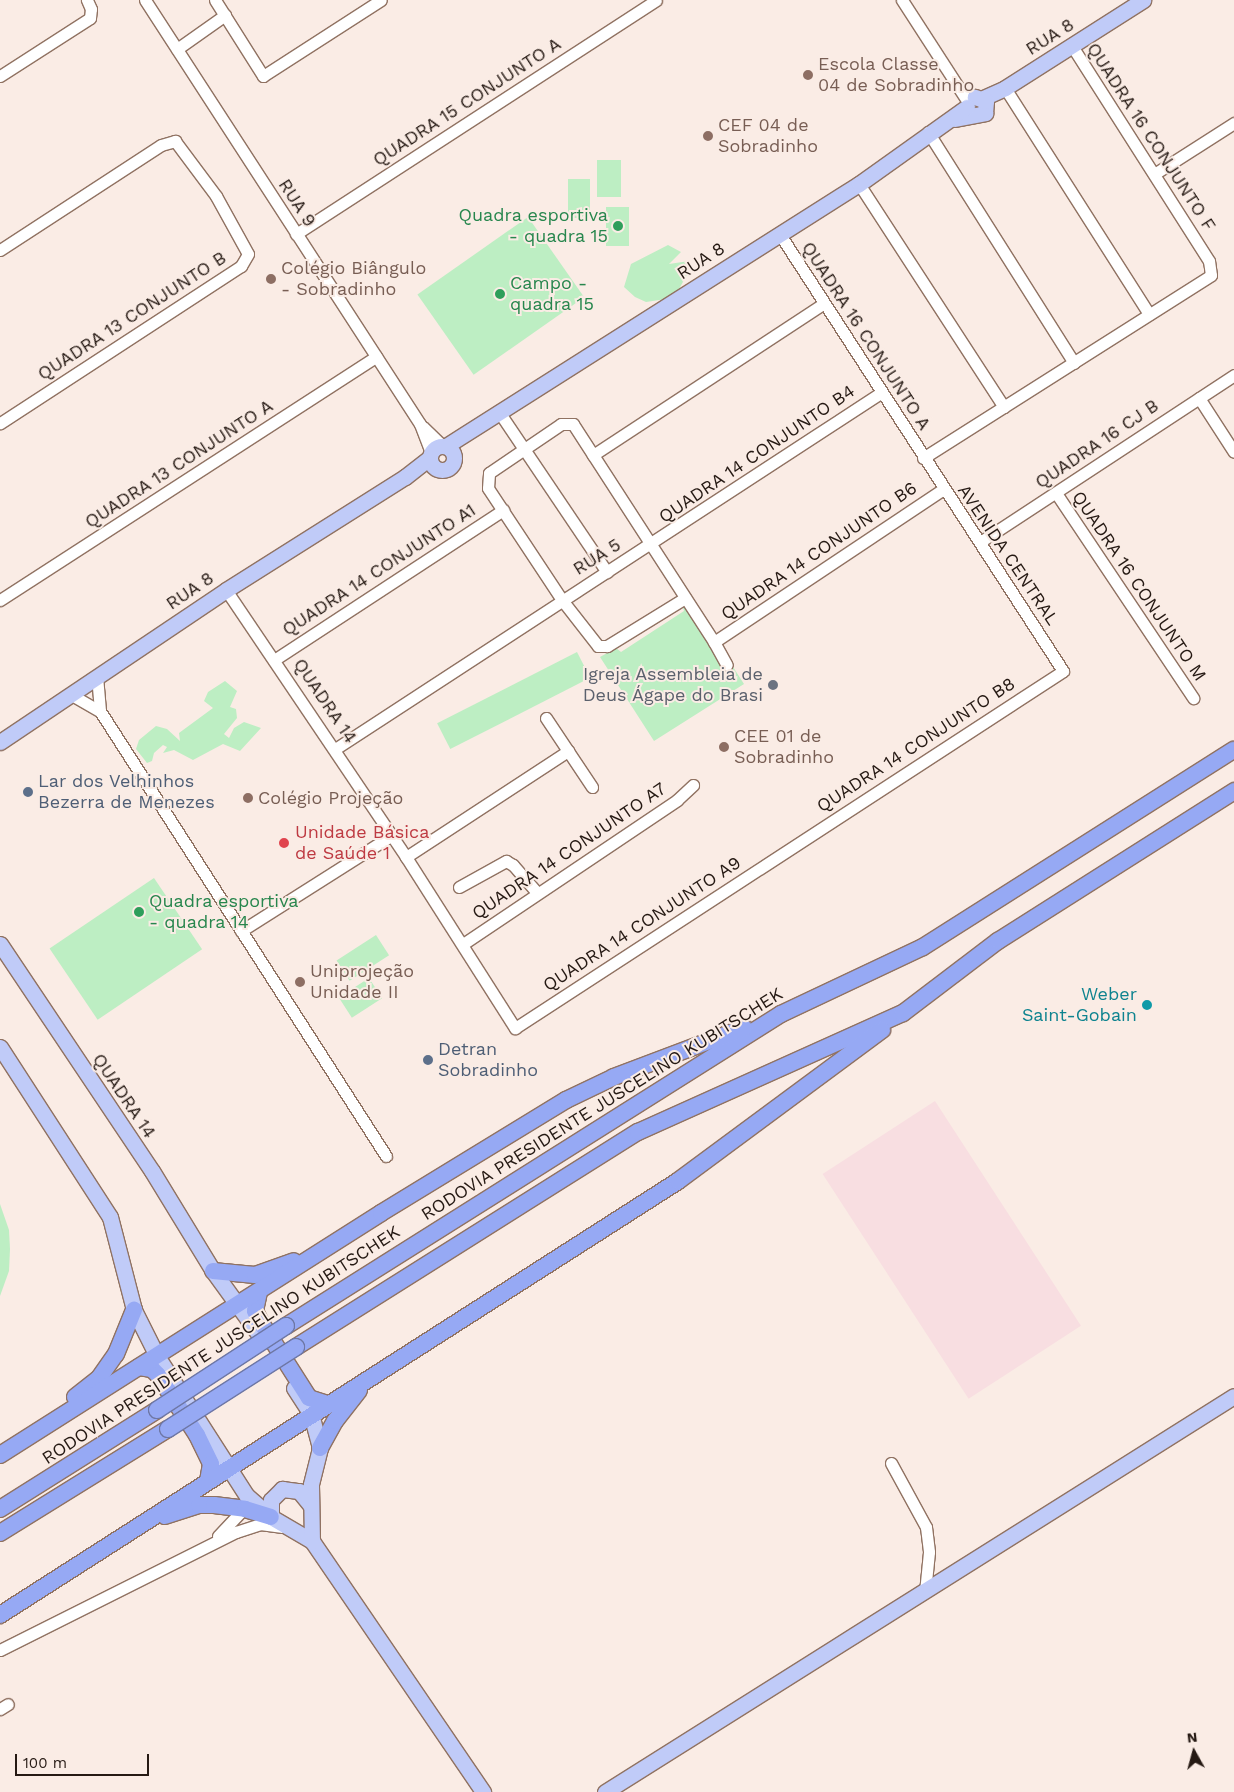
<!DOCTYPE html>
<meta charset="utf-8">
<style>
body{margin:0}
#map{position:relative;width:1234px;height:1792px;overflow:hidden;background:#faece5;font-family:"Work Sans",sans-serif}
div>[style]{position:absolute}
.industrial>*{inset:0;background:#f8dee1;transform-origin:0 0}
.green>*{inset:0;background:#bdeec3;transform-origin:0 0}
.roads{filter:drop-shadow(1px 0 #907262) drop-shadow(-1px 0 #907262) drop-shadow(0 1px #907262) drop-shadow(0 -1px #907262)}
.minor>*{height:11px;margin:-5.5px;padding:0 5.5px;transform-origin:5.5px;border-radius:5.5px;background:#fff}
.major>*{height:15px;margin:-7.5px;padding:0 7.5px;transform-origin:7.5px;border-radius:7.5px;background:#c0cbf8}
.major>.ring{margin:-7.5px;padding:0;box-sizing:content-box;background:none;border:15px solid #c0cbf8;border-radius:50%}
.highway>*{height:16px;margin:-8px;padding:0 8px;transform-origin:8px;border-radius:8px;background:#96a9f4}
.bridges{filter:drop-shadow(1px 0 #6e77a5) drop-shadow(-1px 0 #6e77a5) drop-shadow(0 1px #6e77a5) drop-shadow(0 -1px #6e77a5)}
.highway-bridge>*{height:16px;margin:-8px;padding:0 8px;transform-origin:8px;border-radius:8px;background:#96a9f4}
.dots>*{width:14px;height:14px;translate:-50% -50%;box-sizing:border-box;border:2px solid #faece5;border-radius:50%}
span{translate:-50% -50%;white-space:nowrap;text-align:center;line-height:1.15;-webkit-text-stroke:4px #faece5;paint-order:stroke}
.street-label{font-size:18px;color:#251913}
.education-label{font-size:18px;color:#785e54}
.left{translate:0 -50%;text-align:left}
.leisure-label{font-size:18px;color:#27864d}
.right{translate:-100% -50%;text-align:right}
.worship-label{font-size:18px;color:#5b616d}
.service-label{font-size:18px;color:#4e5e75}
.health-label{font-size:18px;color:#be3a42}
.culture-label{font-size:18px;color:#0d838f}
.north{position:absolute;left:1169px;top:1727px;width:50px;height:50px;-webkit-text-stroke:4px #faece5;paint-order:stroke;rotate:353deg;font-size:14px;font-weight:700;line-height:20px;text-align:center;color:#251913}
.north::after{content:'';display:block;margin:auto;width:18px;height:22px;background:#251913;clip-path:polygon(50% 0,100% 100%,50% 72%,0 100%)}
.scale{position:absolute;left:15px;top:1754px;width:134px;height:22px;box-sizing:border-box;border:2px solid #251913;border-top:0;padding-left:6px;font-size:15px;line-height:18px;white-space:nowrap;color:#251913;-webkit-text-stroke:4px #faece5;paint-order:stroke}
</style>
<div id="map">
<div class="industrial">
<i style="left:935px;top:1101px;width:268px;height:134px;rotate:57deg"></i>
</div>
<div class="green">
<i style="left:597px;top:160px;width:24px;height:37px"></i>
<i style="left:590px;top:179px;width:39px;height:22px;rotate:90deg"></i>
<i style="left:606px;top:207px;width:23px;height:39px"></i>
<i style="left:528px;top:217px;width:98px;height:135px;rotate:55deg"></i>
<i style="clip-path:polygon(668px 245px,681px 252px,669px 264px,689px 261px,688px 273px,679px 289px,666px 299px,646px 302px,635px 297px,624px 287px,631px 264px)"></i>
<i style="clip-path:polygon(682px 605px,694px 606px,744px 684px,654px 741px,600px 657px,616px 648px,621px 652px,684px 611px)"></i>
<i style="left:577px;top:652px;width:29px;height:157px;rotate:63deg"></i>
<i style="clip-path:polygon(225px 681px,237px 691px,230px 707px,236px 709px,237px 718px,224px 734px,229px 738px,234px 728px,244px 722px,261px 728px,240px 751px,223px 744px,193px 760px,174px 750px,163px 753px,167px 747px,163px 745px,154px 753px,152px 761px,147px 763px,136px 749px,139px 740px,156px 726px,167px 729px,180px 741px,179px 733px,213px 708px,204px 701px,208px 692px)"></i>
<i style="left:154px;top:878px;width:86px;height:126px;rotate:56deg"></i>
<i style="left:376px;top:935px;width:24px;height:47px;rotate:57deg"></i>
<i style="left:369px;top:978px;width:24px;height:36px;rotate:57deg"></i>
<i style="clip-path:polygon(0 1204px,9px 1230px,10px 1249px,9px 1271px,0 1296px)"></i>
</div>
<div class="roads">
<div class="minor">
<i style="left:145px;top:0;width:505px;rotate:57.03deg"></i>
<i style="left:420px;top:424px;width:30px;rotate:69deg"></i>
<i style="left:215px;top:0;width:90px;rotate:57.7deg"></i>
<i style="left:263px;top:76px;width:140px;rotate:-32.8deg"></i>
<i style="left:902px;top:0;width:121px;rotate:57.1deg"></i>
<i style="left:177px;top:49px;width:59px;rotate:-35.3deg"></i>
<i style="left:0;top:76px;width:107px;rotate:-32.8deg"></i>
<i style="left:90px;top:18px;width:9px;rotate:-84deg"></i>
<i style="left:91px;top:9px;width:10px;rotate:-114deg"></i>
<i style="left:1005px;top:88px;width:268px;rotate:57.5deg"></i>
<i style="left:928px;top:132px;width:273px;rotate:57.7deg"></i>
<i style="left:1156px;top:173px;width:93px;rotate:-32.7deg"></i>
<i style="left:859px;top:184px;width:266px;rotate:57deg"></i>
<i style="left:296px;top:234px;width:429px;rotate:-33deg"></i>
<i style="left:0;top:250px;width:192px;rotate:-33.1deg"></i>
<i style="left:161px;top:145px;width:15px;rotate:-16deg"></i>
<i style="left:175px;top:141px;width:69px;rotate:53.3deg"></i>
<i style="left:216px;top:196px;width:66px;rotate:61.1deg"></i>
<i style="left:248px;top:254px;width:14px;rotate:120deg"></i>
<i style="left:241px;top:266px;width:288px;rotate:146.9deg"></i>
<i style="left:1199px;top:398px;width:64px;rotate:57.1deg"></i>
<i style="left:499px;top:412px;width:193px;rotate:56deg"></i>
<i style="left:423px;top:427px;width:28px;rotate:44deg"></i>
<i style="left:593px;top:455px;width:275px;rotate:-33.3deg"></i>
<i style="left:923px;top:458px;width:341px;rotate:-32.4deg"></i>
<i style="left:1211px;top:275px;width:14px;rotate:-98deg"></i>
<i style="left:1209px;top:261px;width:255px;rotate:-122.5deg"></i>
<i style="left:1056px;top:493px;width:247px;rotate:56.2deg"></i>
<i style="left:980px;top:542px;width:304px;rotate:-33.3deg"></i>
<i style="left:226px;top:590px;width:322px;rotate:56deg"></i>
<i style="left:406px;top:857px;width:203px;rotate:57.5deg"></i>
<i style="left:515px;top:1028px;width:654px;rotate:-33.08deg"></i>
<i style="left:1063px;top:671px;width:522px;rotate:-122.96deg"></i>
<i style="left:685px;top:598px;width:92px;rotate:148.4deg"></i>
<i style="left:607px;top:646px;width:9px;rotate:180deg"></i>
<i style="left:598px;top:646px;width:58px;rotate:-128deg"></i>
<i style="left:562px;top:600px;width:134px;rotate:-123.5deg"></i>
<i style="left:488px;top:488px;width:15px;rotate:-86deg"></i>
<i style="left:489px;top:473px;width:87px;rotate:-34.2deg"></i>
<i style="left:561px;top:424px;width:12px"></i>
<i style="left:573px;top:424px;width:260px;rotate:57.1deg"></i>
<i style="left:714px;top:642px;width:26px;rotate:61deg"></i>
<i style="left:0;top:600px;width:448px;rotate:-32.9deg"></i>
<i style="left:714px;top:642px;width:275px;rotate:-33.7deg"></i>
<i style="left:274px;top:660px;width:274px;rotate:-33.2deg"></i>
<i style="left:97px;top:676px;width:35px;rotate:85deg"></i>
<i style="left:70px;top:694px;width:34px;rotate:30deg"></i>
<i style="left:100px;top:711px;width:529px;rotate:57.27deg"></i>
<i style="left:546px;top:718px;width:83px;rotate:56.3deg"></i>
<i style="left:335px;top:749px;width:653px;rotate:-33.13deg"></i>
<i style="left:406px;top:857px;width:194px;rotate:-33.2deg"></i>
<i style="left:459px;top:887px;width:54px;rotate:-29deg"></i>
<i style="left:506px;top:861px;width:8px;rotate:30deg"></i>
<i style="left:513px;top:865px;width:37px;rotate:49deg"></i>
<i style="left:241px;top:931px;width:179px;rotate:-32.4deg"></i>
<i style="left:463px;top:944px;width:258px;rotate:-33.9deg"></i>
<i style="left:677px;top:800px;width:22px;rotate:-43deg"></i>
<i style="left:891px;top:1463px;width:73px;rotate:61.3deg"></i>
<i style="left:926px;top:1527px;width:25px;rotate:83deg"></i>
<i style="left:929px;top:1552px;width:40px;rotate:95.7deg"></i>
<i style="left:218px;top:1536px;width:44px;rotate:-46.8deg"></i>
<i style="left:0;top:1650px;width:264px;rotate:-26.6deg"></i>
<i style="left:236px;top:1532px;width:25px;rotate:-18deg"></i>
<i style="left:260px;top:1524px;width:21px;rotate:8deg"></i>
<i style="left:0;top:1709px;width:9px;rotate:-32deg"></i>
</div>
<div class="major">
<i style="left:983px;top:98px;width:24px;rotate:-24deg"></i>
<i style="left:1005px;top:88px;width:164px;rotate:-32.5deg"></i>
<i style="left:955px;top:119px;width:31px;rotate:-11deg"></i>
<i style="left:985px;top:113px;width:12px;rotate:-85deg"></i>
<i style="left:986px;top:101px;width:12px;rotate:-160deg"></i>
<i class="ring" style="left:430px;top:446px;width:9px;height:9px"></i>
<i style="left:446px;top:446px;width:489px;rotate:-32.4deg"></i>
<i style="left:859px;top:184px;width:133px;rotate:-35.5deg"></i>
<i style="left:0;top:742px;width:272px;rotate:-33.9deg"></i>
<i style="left:226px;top:590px;width:212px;rotate:-32.3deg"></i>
<i style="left:405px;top:477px;width:31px;rotate:-38deg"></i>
<i style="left:0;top:944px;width:273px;rotate:56.2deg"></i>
<i style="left:152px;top:1171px;width:117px;rotate:58.6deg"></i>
<i style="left:213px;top:1271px;width:85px;rotate:54.1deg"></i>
<i style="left:0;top:1047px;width:202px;rotate:57.1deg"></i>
<i style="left:110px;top:1217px;width:96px;rotate:75.5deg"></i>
<i style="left:134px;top:1310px;width:51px;rotate:63.4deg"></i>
<i style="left:157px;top:1356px;width:166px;rotate:57.3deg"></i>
<i style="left:247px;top:1496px;width:32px;rotate:41deg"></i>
<i style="left:271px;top:1517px;width:48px;rotate:30.3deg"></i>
<i style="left:312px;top:1541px;width:304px;rotate:55.7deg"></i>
<i style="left:294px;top:1388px;width:31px;rotate:57deg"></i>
<i style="left:311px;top:1414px;width:35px;rotate:75deg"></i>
<i style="left:320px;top:1448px;width:38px;rotate:104deg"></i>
<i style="left:311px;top:1485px;width:56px;rotate:89deg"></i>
<i style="left:271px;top:1517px;width:17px;rotate:-90deg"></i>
<i style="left:271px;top:1500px;width:16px;rotate:-45deg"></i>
<i style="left:282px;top:1489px;width:17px;rotate:7deg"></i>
<i style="left:299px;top:1491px;width:19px;rotate:51deg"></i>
<i style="left:605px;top:1792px;width:743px;rotate:-32.19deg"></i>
</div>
<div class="highway">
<i style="left:213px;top:1271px;width:42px;rotate:5.4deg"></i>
<i style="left:255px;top:1275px;width:41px;rotate:-19.7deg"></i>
<i style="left:259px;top:1292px;width:19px;rotate:102deg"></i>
<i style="left:255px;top:1311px;width:11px;rotate:63deg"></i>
<i style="left:260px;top:1321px;width:91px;rotate:57.5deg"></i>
<i style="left:309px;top:1398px;width:19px;rotate:18deg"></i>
<i style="left:286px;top:1326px;width:585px;rotate:-32.22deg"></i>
<i style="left:781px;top:1014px;width:157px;rotate:-25.3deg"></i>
<i style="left:923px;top:947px;width:368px;rotate:-32.4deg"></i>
<i style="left:296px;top:1347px;width:404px;rotate:-32.2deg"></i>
<i style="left:638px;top:1132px;width:290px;rotate:-24.2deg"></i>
<i style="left:903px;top:1013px;width:119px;rotate:-37.2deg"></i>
<i style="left:998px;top:941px;width:280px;rotate:-32.4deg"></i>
<i style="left:139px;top:1367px;width:13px;rotate:9deg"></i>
<i style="left:152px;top:1369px;width:8px;rotate:45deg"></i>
<i style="left:158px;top:1375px;width:72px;rotate:57deg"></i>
<i style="left:197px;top:1435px;width:32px;rotate:64deg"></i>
<i style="left:211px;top:1464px;width:17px;rotate:100deg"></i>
<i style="left:75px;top:1397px;width:31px;rotate:-38deg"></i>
<i style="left:99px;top:1378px;width:29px;rotate:-55deg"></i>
<i style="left:116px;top:1354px;width:48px;rotate:-67.8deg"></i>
<i style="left:320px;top:1448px;width:31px;rotate:-61deg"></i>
<i style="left:335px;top:1421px;width:39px;rotate:-52deg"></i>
<i style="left:0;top:1455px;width:451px;rotate:-32.4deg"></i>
<i style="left:381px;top:1213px;width:217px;rotate:-31.4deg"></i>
<i style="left:566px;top:1100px;width:53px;rotate:-25.6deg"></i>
<i style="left:614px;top:1077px;width:139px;rotate:-20.7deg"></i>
<i style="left:0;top:1509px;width:186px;rotate:-32.2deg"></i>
<i style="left:165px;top:1516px;width:36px;rotate:-18deg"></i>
<i style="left:199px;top:1505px;width:15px"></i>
<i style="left:214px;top:1505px;width:31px;rotate:7deg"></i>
<i style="left:245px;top:1509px;width:27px;rotate:17deg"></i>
<i style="left:0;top:1533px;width:198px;rotate:-31.8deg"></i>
<i style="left:0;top:1615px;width:805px;rotate:-32.62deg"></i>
<i style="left:678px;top:1181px;width:254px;rotate:-36.5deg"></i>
</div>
</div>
<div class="bridges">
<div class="highway-bridge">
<i style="left:157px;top:1410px;width:154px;rotate:-33.1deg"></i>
<i style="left:168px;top:1429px;width:152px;rotate:-32.6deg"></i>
</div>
</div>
<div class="dots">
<i style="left:808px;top:75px;background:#8d6e63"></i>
<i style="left:708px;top:136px;background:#8d6e63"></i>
<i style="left:618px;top:226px;background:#2e9e5b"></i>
<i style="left:271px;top:279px;background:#8d6e63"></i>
<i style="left:500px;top:294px;background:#2e9e5b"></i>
<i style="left:773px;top:685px;background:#6b7280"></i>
<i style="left:724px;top:747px;background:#8d6e63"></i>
<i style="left:28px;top:792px;background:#5c6f8a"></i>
<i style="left:248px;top:798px;background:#8d6e63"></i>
<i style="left:284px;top:843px;background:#e0444e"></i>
<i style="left:139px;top:912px;background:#2e9e5b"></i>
<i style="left:300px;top:982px;background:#8d6e63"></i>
<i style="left:1147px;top:1005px;background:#0f9aa8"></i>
<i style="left:428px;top:1060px;background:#5c6f8a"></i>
</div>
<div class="street-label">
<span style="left:1050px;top:37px;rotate:-32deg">RUA 8</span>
<span style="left:467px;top:102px;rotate:-33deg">QUADRA 15 CONJUNTO A</span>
<span style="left:1151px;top:137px;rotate:57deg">QUADRA 16 CONJUNTO F</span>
<span style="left:297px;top:203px;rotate:57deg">RUA 9</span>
<span style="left:701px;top:261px;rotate:-33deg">RUA 8</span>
<span style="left:132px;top:316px;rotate:-33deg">QUADRA 13 CONJUNTO B</span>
<span style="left:866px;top:336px;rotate:57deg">QUADRA 16 CONJUNTO A</span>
<span style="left:1097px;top:444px;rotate:-34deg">QUADRA 16 CJ B</span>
<span style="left:757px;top:454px;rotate:-34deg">QUADRA 14 CONJUNTO B4</span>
<span style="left:179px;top:464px;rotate:-33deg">QUADRA 13 CONJUNTO A</span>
<span style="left:819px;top:551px;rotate:-34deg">QUADRA 14 CONJUNTO B6</span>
<span style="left:1008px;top:555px;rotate:56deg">AVENIDA CENTRAL</span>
<span style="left:597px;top:557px;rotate:-32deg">RUA 5</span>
<span style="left:379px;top:570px;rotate:-33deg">QUADRA 14 CONJUNTO A1</span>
<span style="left:1139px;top:586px;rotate:56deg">QUADRA 16 CONJUNTO M</span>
<span style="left:190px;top:591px;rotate:-34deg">RUA 8</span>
<span style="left:325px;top:701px;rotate:56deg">QUADRA 14</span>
<span style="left:916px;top:745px;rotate:-33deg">QUADRA 14 CONJUNTO B8</span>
<span style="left:569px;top:851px;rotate:-34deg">QUADRA 14 CONJUNTO A7</span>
<span style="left:642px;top:924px;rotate:-33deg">QUADRA 14 CONJUNTO A9</span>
<span style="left:124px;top:1096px;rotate:56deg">QUADRA 14</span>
<span style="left:602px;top:1104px;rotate:-32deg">RODOVIA PRESIDENTE JUSCELINO KUBITSCHEK</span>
<span style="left:221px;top:1345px;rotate:-33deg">RODOVIA PRESIDENTE JUSCELINO KUBITSCHEK</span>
</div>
<div class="education-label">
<span class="left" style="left:818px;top:75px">Escola Classe<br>04 de Sobradinho</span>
<span class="left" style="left:718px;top:136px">CEF 04 de<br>Sobradinho</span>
<span class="left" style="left:281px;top:279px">Colégio Biângulo<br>- Sobradinho</span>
<span class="left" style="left:734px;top:747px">CEE 01 de<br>Sobradinho</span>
<span class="left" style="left:258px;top:798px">Colégio Projeção</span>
<span class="left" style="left:310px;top:982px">Uniprojeção<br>Unidade II</span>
</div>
<div class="leisure-label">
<span class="right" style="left:608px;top:226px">Quadra esportiva<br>- quadra 15</span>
<span class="left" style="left:510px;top:294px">Campo -<br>quadra 15</span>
<span class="left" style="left:149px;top:912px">Quadra esportiva<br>- quadra 14</span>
</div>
<div class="worship-label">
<span class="right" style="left:763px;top:685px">Igreja Assembleia de<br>Deus Ágape do Brasi</span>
</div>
<div class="service-label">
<span class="left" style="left:38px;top:792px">Lar dos Velhinhos<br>Bezerra de Menezes</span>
<span class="left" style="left:438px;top:1060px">Detran<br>Sobradinho</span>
</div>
<div class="health-label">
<span class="left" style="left:295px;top:843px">Unidade Básica<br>de Saúde 1</span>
</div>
<div class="culture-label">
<span class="right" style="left:1137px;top:1005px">Weber<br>Saint-Gobain</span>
</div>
<div class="north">N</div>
<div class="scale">100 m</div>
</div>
